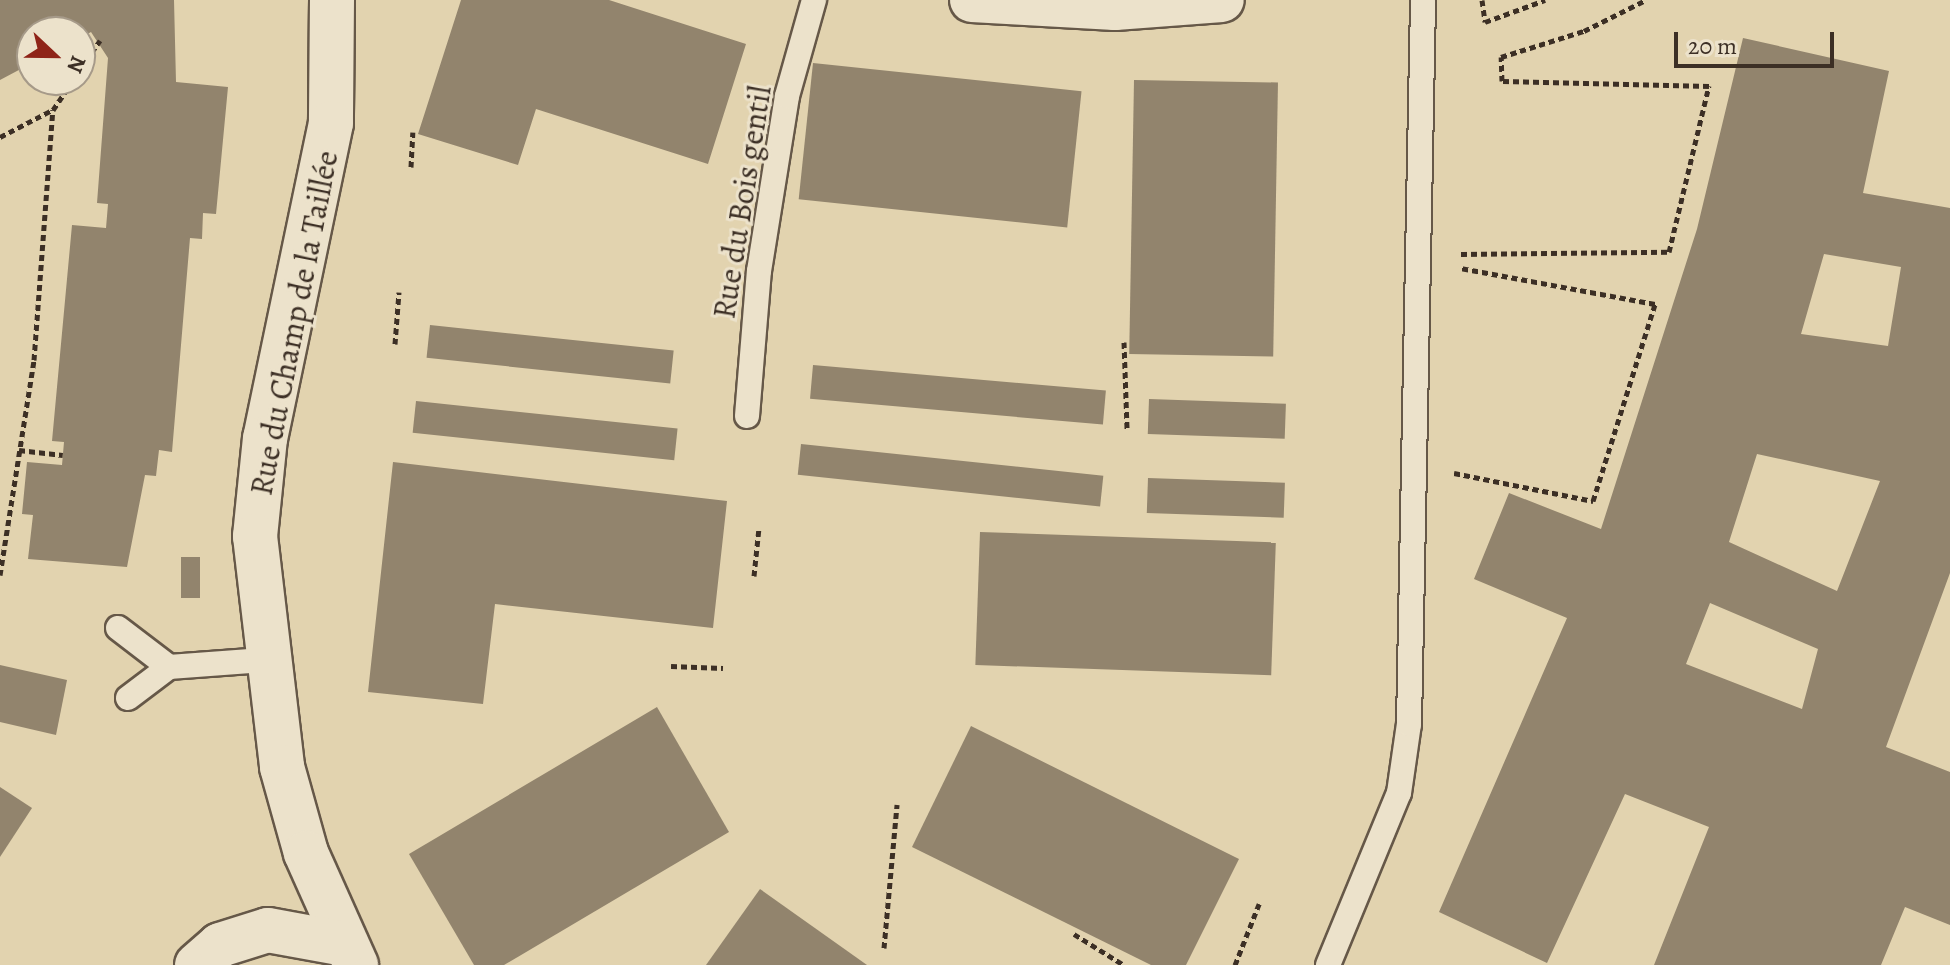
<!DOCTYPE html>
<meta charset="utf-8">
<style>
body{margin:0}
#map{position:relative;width:1950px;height:965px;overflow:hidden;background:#e2d3af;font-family:Alegreya,serif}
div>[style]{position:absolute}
.building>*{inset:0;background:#92846d;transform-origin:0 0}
.path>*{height:5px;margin-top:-2.5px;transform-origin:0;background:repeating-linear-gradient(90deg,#3c2f25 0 6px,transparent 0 10px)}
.roads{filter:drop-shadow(2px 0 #665848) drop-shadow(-2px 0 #665848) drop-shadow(0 2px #665848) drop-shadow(0 -2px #665848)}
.lane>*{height:24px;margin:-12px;padding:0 12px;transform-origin:12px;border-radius:12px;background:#ece2cb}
.street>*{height:44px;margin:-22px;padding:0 22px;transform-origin:22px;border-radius:22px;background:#ece2cb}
span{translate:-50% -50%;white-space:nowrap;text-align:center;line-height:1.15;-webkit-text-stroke:6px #ece2cb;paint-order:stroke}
.street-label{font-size:32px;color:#3c2f25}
.north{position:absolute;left:16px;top:16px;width:80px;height:80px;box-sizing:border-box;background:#ece2cb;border:2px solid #a69a89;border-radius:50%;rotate:112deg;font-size:22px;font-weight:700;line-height:32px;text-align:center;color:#3c2f25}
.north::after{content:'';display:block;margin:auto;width:28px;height:36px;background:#8f2418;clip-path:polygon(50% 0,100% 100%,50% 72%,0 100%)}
.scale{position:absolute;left:1674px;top:32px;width:160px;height:36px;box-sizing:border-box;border:4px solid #3c2f25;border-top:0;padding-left:10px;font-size:24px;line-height:28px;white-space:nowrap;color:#3c2f25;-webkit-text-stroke:6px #ece2cb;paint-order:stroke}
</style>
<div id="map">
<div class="building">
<i style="clip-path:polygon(0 0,174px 0,176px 82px,228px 87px,216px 214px,203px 213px,202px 239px,190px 238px,172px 452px,159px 450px,156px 476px,145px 475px,127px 567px,28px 559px,33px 515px,22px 514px,27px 462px,62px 465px,64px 442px,52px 441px,72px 225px,106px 228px,108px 204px,97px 203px,108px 58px,91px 32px,80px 38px,32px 32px,32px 63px,0 80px)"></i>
<i style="clip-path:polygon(461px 0,609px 0,746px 44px,708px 164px,536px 109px,518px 165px,418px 134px)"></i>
<i style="clip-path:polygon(evenodd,1743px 38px,1889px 71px,1863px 193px,1950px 208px,1950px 573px,1886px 747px,1950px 772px,1950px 925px,1905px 907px,1881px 965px,1654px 965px,1709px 827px,1625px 794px,1547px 963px,1439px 912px,1567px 618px,1474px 579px,1509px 493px,1601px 529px,1697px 229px,1743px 38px,1824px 254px,1901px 267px,1888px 346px,1801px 334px,1824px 254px,1743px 38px,1757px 454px,1880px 481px,1837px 591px,1729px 542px,1757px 454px,1743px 38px,1710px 603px,1818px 649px,1802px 709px,1686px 664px,1710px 603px)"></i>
<i style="left:813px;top:63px;width:270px;height:137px;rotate:6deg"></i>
<i style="left:1134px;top:80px;width:144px;height:274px;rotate:1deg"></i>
<i style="left:430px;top:325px;width:245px;height:33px;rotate:6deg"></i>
<i style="left:813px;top:365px;width:294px;height:34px;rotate:5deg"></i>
<i style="left:1149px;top:399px;width:137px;height:35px;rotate:2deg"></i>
<i style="left:416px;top:401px;width:263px;height:32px;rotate:6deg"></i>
<i style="left:801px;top:444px;width:304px;height:31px;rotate:6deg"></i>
<i style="clip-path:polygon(393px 462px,727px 501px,713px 628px,495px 604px,483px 704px,368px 692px)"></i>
<i style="left:1148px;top:478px;width:137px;height:35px;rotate:2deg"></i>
<i style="left:980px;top:532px;width:296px;height:133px;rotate:2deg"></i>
<i style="left:181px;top:557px;width:19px;height:41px"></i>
<i style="clip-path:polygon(0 665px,67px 680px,56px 735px,0 722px)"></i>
<i style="clip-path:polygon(657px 707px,729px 832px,504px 965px,474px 965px,409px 854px)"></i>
<i style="clip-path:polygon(971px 726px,1239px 859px,1186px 965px,1151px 965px,912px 847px)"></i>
<i style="clip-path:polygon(0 787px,32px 808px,0 857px)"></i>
<i style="clip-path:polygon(760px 889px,867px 965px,706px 965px)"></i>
</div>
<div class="path">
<i style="left:1482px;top:0;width:22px;rotate:82deg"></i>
<i style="left:1485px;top:22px;width:64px;rotate:-20.1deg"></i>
<i style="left:80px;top:69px;width:35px;rotate:-55deg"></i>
<i style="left:0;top:137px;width:59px;rotate:-27.4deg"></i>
<i style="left:411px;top:167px;width:35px;rotate:-87deg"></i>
<i style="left:1461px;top:254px;width:208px;rotate:-0.6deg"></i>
<i style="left:1669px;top:252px;width:171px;rotate:-76.5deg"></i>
<i style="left:1709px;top:86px;width:207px;rotate:-178.6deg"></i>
<i style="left:1502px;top:81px;width:24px;rotate:-92deg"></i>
<i style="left:1501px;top:57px;width:87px;rotate:-17.4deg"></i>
<i style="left:1584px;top:31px;width:69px;rotate:-26.6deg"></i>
<i style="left:1124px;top:342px;width:87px;rotate:88deg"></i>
<i style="left:395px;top:344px;width:52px;rotate:-85.6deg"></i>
<i style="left:19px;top:450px;width:44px;rotate:6.5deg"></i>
<i style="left:1454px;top:473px;width:142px;rotate:11.4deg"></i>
<i style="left:1593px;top:501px;width:207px;rotate:-72.5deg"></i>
<i style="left:1655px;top:304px;width:198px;rotate:-169.5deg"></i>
<i style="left:0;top:575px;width:218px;rotate:-81deg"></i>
<i style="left:34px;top:360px;width:251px;rotate:-85.7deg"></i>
<i style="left:53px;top:110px;width:36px;rotate:-56deg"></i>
<i style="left:754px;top:576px;width:48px;rotate:-84.1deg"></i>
<i style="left:671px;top:666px;width:52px;rotate:2.2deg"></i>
<i style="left:1074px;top:934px;width:59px;rotate:31.8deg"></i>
<i style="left:884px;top:948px;width:144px;rotate:-84.8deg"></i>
<i style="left:1235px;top:965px;width:66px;rotate:-68.5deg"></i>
</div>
<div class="roads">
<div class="lane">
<i style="left:747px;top:416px;width:145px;rotate:-85.3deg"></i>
<i style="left:759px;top:271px;width:177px;rotate:-80.9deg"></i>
<i style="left:787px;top:96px;width:100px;rotate:-74.3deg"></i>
<i style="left:118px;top:628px;width:64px;rotate:37.4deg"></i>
<i style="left:169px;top:667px;width:95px;rotate:-4.2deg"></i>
<i style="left:128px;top:698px;width:51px;rotate:-37.1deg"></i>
<i style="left:1328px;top:965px;width:186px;rotate:-67.6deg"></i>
<i style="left:1399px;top:793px;width:70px;rotate:-81.8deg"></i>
<i style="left:1409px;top:724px;width:724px;rotate:-88.89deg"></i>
</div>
<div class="street">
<i style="left:332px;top:0;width:123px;rotate:90.5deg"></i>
<i style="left:331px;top:123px;width:322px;rotate:101.8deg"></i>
<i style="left:265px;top:438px;width:99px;rotate:95.8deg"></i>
<i style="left:255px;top:536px;width:233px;rotate:83.3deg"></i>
<i style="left:282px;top:767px;width:89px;rotate:74.4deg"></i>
<i style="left:306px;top:853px;width:123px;rotate:65.9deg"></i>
<i style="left:972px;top:0;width:143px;rotate:3.2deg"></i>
<i style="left:1115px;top:8px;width:107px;rotate:-4.3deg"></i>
<i style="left:197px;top:965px;width:30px;rotate:-41deg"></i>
<i style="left:220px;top:945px;width:50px;rotate:-17.4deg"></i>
<i style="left:268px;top:930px;width:77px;rotate:10.4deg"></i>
</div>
</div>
<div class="street-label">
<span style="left:742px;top:202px;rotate:-81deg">Rue du Bois gentil</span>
<span style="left:294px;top:323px;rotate:-79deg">Rue du Champ de la Taillée</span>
</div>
<div class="north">N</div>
<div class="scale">20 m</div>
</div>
